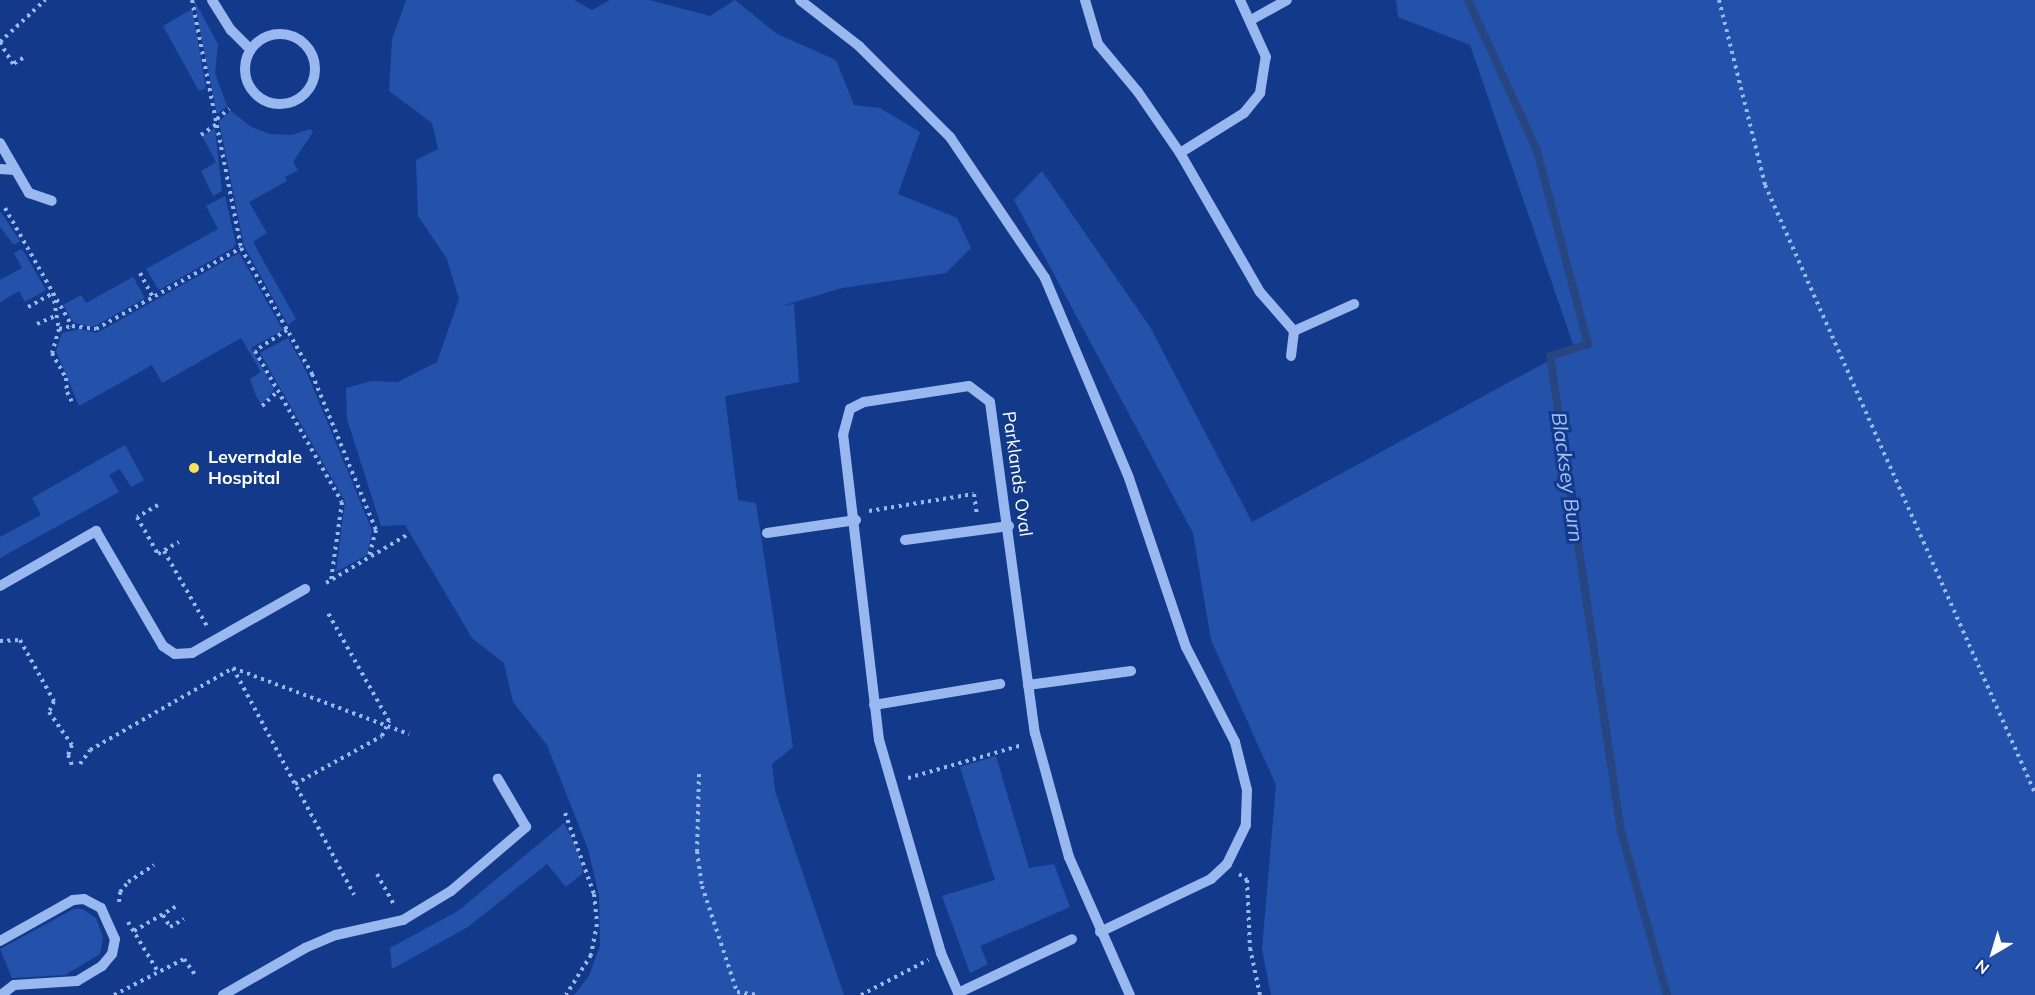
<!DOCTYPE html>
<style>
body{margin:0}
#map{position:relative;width:2035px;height:995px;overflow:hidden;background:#133a8a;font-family:Mulish,sans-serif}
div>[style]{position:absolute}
.green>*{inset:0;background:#2452aa}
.stream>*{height:8px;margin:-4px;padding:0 4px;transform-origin:4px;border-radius:4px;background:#274581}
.path>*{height:4px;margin-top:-2px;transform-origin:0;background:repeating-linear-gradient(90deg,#99b8f0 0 3px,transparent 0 7.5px)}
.minor>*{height:10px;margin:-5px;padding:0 5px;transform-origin:5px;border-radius:5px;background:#99b8f0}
.minor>.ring{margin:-5px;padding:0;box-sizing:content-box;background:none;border:10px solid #99b8f0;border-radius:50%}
.dots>*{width:16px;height:16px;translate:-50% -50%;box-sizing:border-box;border:3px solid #133a8a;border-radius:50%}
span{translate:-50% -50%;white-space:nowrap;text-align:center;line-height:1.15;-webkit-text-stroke:6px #133a8a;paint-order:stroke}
.poi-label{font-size:18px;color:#fff;font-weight:700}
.left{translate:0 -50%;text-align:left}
.street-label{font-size:18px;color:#fff}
.water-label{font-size:20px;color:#a5c2f8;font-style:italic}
.north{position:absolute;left:1963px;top:923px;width:60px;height:60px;-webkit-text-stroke:4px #133a8a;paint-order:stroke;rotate:218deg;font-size:16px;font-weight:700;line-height:24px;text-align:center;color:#fff}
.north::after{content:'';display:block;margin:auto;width:21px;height:27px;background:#fff;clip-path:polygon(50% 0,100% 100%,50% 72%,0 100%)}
</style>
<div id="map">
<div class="green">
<i style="clip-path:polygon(194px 0,218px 44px,215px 73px,227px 106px,217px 114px)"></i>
<i style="clip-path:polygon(406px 0,574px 0,592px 10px,610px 0,649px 0,710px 16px,735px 0,777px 34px,836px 60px,854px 105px,880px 108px,920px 132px,898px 194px,957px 218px,971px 248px,946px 273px,842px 288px,778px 307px,794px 304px,799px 382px,725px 396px,738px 500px,756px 503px,793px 747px,772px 764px,775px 791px,844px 995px,574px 995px,589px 976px,600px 946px,599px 896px,588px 849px,547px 745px,513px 702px,504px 663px,472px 638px,405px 525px,381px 526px,347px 419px,346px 388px,372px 381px,398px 382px,437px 362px,459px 299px,447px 259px,418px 216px,416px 160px,438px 149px,432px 123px,389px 91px,392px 40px)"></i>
<i style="clip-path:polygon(1396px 0,2035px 0,2035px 995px,1271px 995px,1262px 949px,1276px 785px,1211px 640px,1193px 533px,1014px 200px,1042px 171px,1150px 327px,1252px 522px,1574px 347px,1470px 45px,1398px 17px)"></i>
<i style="clip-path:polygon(192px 9px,206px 88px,199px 91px,163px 26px)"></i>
<i style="clip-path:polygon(231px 111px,251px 127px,270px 134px,291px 135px,311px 129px,313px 132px,293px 162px,298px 170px,285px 177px,287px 181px,249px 202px,267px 233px,253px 242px,296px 319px,288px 325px,244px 246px,219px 121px)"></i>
<i style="clip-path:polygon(215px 128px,222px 191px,213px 196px,201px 171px,216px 162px,202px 136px)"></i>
<i style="clip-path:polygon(225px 196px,236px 244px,233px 248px,159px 290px,146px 269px,218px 229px,206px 206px)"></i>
<i style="clip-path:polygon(0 211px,20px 241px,14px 245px,0 227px)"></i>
<i style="clip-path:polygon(22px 249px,46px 290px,25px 302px,19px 291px,0 302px,0 280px,22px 268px,14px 253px)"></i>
<i style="clip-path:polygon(239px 253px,283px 330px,251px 348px,274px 389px,267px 400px,260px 403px,256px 396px,250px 379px,261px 372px,241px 338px,162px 383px,152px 365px,79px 406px,56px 351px,62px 333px,79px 329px,97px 333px)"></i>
<i style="clip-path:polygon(133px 277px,145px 298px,93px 327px,74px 323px,63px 305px,81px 295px,86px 303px)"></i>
<i style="clip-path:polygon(288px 338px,307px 373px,372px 530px,367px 555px,336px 572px,345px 501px,260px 353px)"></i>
<i style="clip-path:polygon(125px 445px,144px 480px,131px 487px,120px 469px,109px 475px,119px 492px,0 558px,0 537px,41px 515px,32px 498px)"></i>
<i style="clip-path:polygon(996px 756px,1029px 868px,1054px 864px,1070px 907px,980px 946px,988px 964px,970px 973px,942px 896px,995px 880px,960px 767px)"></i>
<i style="clip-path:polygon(564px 823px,578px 851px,583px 873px,566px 887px,547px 864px,468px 927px,392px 969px,390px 948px,458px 911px)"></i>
<i style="clip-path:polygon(74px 909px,82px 909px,96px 918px,103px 938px,100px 954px,65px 975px,12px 978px,0 949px)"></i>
</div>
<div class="stream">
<i style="left:1468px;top:0;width:166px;rotate:65.4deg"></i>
<i style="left:1537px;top:151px;width:200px;rotate:75.2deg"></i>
<i style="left:1588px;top:344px;width:40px;rotate:162deg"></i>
<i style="left:1550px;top:356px;width:481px;rotate:81.5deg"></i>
<i style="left:1621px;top:832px;width:169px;rotate:74.2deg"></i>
</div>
<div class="path">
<i style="left:192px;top:0;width:253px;rotate:78.8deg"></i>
<i style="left:241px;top:248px;width:145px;rotate:60.6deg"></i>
<i style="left:312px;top:374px;width:169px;rotate:67.7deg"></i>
<i style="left:376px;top:530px;width:28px;rotate:105deg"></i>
<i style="left:1719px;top:0;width:191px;rotate:76deg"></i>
<i style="left:1765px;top:185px;width:665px;rotate:66.06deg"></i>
<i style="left:23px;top:58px;width:12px;rotate:149deg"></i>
<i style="left:13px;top:64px;width:26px;rotate:-121deg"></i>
<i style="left:0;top:42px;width:62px;rotate:-43deg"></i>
<i style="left:217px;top:119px;width:16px;rotate:-40deg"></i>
<i style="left:201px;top:135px;width:19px;rotate:-35deg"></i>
<i style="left:5px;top:208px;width:98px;rotate:60.5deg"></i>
<i style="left:53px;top:293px;width:36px;rotate:81deg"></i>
<i style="left:59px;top:329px;width:25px;rotate:106deg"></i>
<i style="left:52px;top:353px;width:29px;rotate:61deg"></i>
<i style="left:66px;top:378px;width:14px;rotate:86deg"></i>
<i style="left:67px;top:392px;width:13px;rotate:63deg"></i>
<i style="left:140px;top:273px;width:27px;rotate:62deg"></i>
<i style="left:28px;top:307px;width:29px;rotate:-29deg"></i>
<i style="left:53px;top:293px;width:38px;rotate:60deg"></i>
<i style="left:72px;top:326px;width:24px;rotate:7deg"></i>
<i style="left:96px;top:329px;width:166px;rotate:-29.2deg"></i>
<i style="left:37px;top:324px;width:22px;rotate:-24deg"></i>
<i style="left:59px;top:329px;width:13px;rotate:-13deg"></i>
<i style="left:287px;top:330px;width:38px;rotate:147deg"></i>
<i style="left:255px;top:351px;width:174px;rotate:60.1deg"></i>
<i style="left:342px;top:502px;width:79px;rotate:98deg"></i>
<i style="left:262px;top:406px;width:22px;rotate:-43deg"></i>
<i style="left:158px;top:505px;width:24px;rotate:150deg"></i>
<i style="left:137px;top:517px;width:43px;rotate:60.4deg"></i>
<i style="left:158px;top:554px;width:24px;rotate:-30deg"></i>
<i style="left:869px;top:511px;width:106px;rotate:-9.2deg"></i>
<i style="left:974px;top:494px;width:21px;rotate:82deg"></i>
<i style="left:164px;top:551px;width:86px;rotate:60.2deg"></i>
<i style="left:326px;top:583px;width:94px;rotate:-30.7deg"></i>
<i style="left:0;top:641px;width:20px;rotate:-3deg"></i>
<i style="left:20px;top:640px;width:70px;rotate:60.9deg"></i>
<i style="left:54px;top:701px;width:12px;rotate:114deg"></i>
<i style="left:49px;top:712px;width:40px;rotate:55.1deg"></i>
<i style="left:72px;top:745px;width:11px;rotate:112deg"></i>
<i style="left:68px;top:755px;width:14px;rotate:69deg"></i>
<i style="left:233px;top:668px;width:188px;rotate:20.6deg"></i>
<i style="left:80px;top:764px;width:17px;rotate:-54deg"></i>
<i style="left:90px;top:750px;width:165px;rotate:-29.8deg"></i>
<i style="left:233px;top:668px;width:257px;rotate:61.9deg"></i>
<i style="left:699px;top:774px;width:77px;rotate:91.5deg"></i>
<i style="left:697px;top:851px;width:35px;rotate:82deg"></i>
<i style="left:702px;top:886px;width:112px;rotate:71.7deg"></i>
<i style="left:737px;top:992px;width:21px;rotate:8deg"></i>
<i style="left:908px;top:778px;width:119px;rotate:-16.1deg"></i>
<i style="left:295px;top:784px;width:99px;rotate:-28.9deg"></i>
<i style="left:382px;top:736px;width:17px;rotate:-65deg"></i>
<i style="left:389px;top:721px;width:124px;rotate:-119.5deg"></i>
<i style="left:565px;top:813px;width:86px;rotate:70.3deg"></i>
<i style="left:594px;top:894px;width:30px;rotate:84deg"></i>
<i style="left:597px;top:924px;width:32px;rotate:101deg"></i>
<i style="left:591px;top:955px;width:47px;rotate:122deg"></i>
<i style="left:377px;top:874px;width:35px;rotate:61deg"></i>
<i style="left:1239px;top:874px;width:10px;rotate:37deg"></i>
<i style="left:1247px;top:880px;width:68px;rotate:87.5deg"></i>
<i style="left:1250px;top:948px;width:48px;rotate:78deg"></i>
<i style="left:119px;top:902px;width:10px;rotate:-84deg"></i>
<i style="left:120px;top:892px;width:13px;rotate:-51deg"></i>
<i style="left:128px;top:882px;width:31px;rotate:-33deg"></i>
<i style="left:163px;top:915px;width:14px;rotate:60deg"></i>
<i style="left:170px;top:927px;width:16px;rotate:-30deg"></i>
<i style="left:128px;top:922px;width:56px;rotate:58.9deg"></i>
<i style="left:134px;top:931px;width:50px;rotate:-30.2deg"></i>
<i style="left:114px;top:995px;width:79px;rotate:-27.2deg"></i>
<i style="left:184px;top:959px;width:19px;rotate:55deg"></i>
<i style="left:861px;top:995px;width:76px;rotate:-27.6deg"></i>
</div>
<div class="minor">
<i style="left:212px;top:0;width:36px;rotate:58deg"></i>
<i style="left:231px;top:30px;width:27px;rotate:45deg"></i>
<i style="left:800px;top:0;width:75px;rotate:37.9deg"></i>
<i style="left:859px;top:46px;width:129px;rotate:45deg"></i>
<i style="left:950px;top:137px;width:170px;rotate:56deg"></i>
<i style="left:1045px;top:278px;width:217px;rotate:67.2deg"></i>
<i style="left:1129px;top:478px;width:178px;rotate:71.4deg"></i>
<i style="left:1186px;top:647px;width:107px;rotate:62.7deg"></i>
<i style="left:1235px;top:742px;width:49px;rotate:76deg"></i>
<i style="left:1247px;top:790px;width:35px;rotate:92deg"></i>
<i style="left:1246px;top:825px;width:43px;rotate:116deg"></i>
<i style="left:1227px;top:864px;width:22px;rotate:137deg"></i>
<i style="left:1211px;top:879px;width:123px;rotate:154.5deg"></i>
<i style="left:1085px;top:0;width:46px;rotate:73.5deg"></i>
<i style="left:1098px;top:44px;width:62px;rotate:50.2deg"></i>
<i style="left:1138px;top:92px;width:74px;rotate:55.5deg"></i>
<i style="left:1180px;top:153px;width:160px;rotate:60.1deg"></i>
<i style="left:1260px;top:292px;width:52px;rotate:48.9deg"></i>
<i style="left:1294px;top:331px;width:66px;rotate:-24.2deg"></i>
<i style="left:1251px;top:20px;width:41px;rotate:-29.1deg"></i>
<i class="ring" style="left:245px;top:34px;width:60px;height:60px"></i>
<i style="left:0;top:143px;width:58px;rotate:59.9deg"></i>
<i style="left:29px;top:193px;width:24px;rotate:19deg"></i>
<i style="left:1180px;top:153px;width:75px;rotate:-32deg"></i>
<i style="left:1244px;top:113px;width:26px;rotate:-51deg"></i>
<i style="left:1260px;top:93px;width:36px;rotate:-81deg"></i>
<i style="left:1266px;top:57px;width:63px;rotate:-114.5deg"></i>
<i style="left:0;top:169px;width:15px;rotate:4deg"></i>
<i style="left:1291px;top:356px;width:25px;rotate:-83deg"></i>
<i style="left:767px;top:533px;width:90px;rotate:-8.3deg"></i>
<i style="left:905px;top:540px;width:105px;rotate:-7.7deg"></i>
<i style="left:0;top:586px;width:111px;rotate:-29.8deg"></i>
<i style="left:96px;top:531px;width:133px;rotate:59.8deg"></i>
<i style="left:163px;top:646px;width:14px;rotate:34deg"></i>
<i style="left:175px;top:654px;width:17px;rotate:-3deg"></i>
<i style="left:192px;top:653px;width:130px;rotate:-29.5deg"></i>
<i style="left:1028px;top:685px;width:104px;rotate:-7.7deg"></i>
<i style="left:874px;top:705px;width:128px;rotate:-9.5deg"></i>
<i style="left:0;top:941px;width:84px;rotate:-29.3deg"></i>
<i style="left:73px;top:900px;width:11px;rotate:-5deg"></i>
<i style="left:84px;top:899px;width:19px;rotate:28deg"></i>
<i style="left:101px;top:908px;width:34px;rotate:66deg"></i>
<i style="left:115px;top:939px;width:15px;rotate:101deg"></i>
<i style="left:112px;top:954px;width:16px;rotate:130deg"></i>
<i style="left:102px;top:966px;width:29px;rotate:149deg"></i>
<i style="left:77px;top:981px;width:63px;rotate:176.4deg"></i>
<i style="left:14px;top:985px;width:16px;rotate:142deg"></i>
<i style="left:958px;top:993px;width:126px;rotate:-25.3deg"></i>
<i style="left:223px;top:995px;width:95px;rotate:-29.8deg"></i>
<i style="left:305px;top:948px;width:34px;rotate:-23deg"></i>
<i style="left:336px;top:935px;width:69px;rotate:-12.6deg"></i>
<i style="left:403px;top:920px;width:56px;rotate:-31.1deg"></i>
<i style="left:451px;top:891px;width:99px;rotate:-40.5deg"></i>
<i style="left:526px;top:827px;width:56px;rotate:-120.3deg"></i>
<i style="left:959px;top:995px;width:46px;rotate:-113.2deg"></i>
<i style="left:941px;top:953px;width:222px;rotate:-106.2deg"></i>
<i style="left:879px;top:740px;width:307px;rotate:-96.7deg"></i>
<i style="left:843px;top:435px;width:27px;rotate:-75deg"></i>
<i style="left:850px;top:409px;width:16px;rotate:-27deg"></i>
<i style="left:864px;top:402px;width:106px;rotate:-8.7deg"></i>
<i style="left:969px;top:386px;width:26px;rotate:37deg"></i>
<i style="left:990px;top:402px;width:334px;rotate:82.3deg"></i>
<i style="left:1035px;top:733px;width:129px;rotate:74.7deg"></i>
<i style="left:1069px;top:857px;width:151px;rotate:66.2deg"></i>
</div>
<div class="dots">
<i style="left:194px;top:468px;background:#ffe059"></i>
</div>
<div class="poi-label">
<span class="left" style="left:208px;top:468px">Leverndale<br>Hospital</span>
</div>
<div class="street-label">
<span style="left:1017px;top:474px;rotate:82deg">Parklands Oval</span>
</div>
<div class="water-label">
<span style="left:1568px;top:477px;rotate:82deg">Blacksey Burn</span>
</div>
<div class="north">N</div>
</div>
